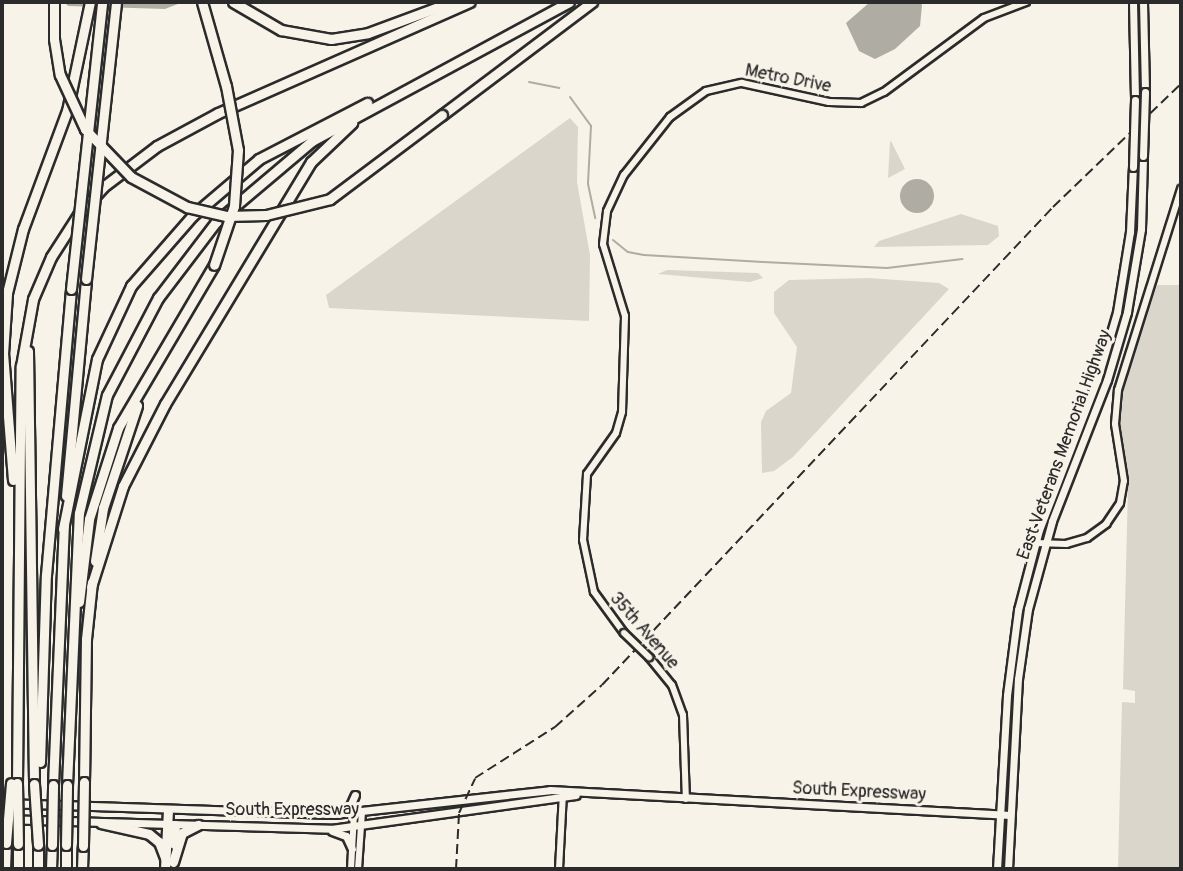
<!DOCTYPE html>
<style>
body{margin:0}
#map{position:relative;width:1183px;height:871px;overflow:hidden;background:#f7f3e8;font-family:Pangolin,sans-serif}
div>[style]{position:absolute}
.green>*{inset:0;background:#dad6cc}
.water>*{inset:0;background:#afaca4}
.round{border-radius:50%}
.stream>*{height:2px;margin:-1px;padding:0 1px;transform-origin:1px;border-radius:1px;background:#afaca4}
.roads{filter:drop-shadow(2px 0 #2b2b2b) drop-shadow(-2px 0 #2b2b2b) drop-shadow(0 2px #2b2b2b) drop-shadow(0 -2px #2b2b2b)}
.secondary>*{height:6px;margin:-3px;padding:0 3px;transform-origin:3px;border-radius:3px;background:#f7f3e8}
.primary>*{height:7px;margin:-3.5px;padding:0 3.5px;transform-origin:3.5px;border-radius:3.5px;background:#f7f3e8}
.highway>*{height:9px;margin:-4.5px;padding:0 4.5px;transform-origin:4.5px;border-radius:4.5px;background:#f7f3e8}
.rail>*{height:2px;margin-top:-1px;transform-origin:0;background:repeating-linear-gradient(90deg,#2b2b2b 0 10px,transparent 0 15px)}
.bridges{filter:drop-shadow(2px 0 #2b2b2b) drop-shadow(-2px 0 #2b2b2b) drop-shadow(0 2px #2b2b2b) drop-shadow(0 -2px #2b2b2b)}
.secondary-bridge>*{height:6px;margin:-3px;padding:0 3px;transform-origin:3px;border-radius:3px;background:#f7f3e8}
.primary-bridge>*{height:7px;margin:-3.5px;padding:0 3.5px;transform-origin:3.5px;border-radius:3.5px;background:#f7f3e8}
.highway-bridge>*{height:9px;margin:-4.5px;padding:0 4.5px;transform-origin:4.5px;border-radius:4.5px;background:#f7f3e8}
span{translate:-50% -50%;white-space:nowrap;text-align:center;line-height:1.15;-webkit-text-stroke:6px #f7f3e8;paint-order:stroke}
.street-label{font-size:18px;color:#2b2b2b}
.frame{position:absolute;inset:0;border:4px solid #2b2b2b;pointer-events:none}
</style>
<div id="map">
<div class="green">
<i style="clip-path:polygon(570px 118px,578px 127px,577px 182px,590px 255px,589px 321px,329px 308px,326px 295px)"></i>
<i style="clip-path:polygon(891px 141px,905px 169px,888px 178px,890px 142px)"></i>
<i style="clip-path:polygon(961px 214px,998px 226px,999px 236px,988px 245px,874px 247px,879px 241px)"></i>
<i style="clip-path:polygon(667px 270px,758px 273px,763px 278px,750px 282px,658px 274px)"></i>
<i style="clip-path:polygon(869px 278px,939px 283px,949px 289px,793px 457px,774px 471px,762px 473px,761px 422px,766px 411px,791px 393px,797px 347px,774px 313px,774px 292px,789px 280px)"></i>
<i style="clip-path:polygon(1157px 285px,1181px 285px,1181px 869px,1118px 869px,1122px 702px,1135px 703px,1135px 691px,1123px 689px,1128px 486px,1118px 415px,1122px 386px)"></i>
</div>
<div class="water">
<i style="clip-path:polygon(64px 2px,183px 2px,165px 9px,68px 6px)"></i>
<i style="clip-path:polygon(870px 2px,920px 2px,922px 5px,920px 26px,895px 49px,875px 59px,859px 51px,846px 23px)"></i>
<i class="round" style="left:900px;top:179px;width:34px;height:34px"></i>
</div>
<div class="stream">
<i style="left:529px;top:82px;width:31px;rotate:11deg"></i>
<i style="left:570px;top:97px;width:36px;rotate:54deg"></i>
<i style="left:591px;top:126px;width:58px;rotate:93deg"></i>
<i style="left:588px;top:184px;width:35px;rotate:78deg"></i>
<i style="left:613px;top:240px;width:19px;rotate:39deg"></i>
<i style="left:628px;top:252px;width:16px;rotate:11deg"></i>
<i style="left:644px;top:255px;width:119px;rotate:3.4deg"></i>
<i style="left:763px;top:262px;width:124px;rotate:2.8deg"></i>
<i style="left:887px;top:268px;width:76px;rotate:-6.8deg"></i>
</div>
<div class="roads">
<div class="secondary">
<i style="left:1036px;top:543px;width:30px;rotate:2deg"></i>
<i style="left:1066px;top:544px;width:22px;rotate:-16deg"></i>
<i style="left:1087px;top:538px;width:24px;rotate:-36deg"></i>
<i style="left:1106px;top:524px;width:25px;rotate:-56deg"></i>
<i style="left:1120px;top:503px;width:22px;rotate:-80deg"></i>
<i style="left:1124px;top:481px;width:58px;rotate:-99deg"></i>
<i style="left:1115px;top:424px;width:34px;rotate:-85deg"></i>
<i style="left:1118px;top:390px;width:211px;rotate:-72.6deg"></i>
<i style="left:624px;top:633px;width:51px;rotate:-126.2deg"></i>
<i style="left:594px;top:592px;width:53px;rotate:-101.9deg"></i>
<i style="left:583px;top:540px;width:66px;rotate:-86.5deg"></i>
<i style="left:587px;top:474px;width:50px;rotate:-54.7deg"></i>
<i style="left:616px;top:433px;width:22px;rotate:-74deg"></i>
<i style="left:622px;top:412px;width:96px;rotate:-88.2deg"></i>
<i style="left:625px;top:316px;width:75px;rotate:-107deg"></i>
<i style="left:603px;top:244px;width:33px;rotate:-83deg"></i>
<i style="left:607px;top:211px;width:40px;rotate:-65deg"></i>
<i style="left:624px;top:175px;width:74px;rotate:-51.6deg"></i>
<i style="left:670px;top:117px;width:44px;rotate:-35.8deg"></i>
<i style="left:706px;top:91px;width:37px;rotate:-13deg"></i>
<i style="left:742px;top:83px;width:89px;rotate:12.3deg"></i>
<i style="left:829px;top:102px;width:32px;rotate:2deg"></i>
<i style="left:861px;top:103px;width:25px;rotate:-26deg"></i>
<i style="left:884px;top:92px;width:124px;rotate:-36.5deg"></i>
<i style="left:984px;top:18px;width:45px;rotate:-20.9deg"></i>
<i style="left:649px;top:657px;width:36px;rotate:51deg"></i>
<i style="left:672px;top:685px;width:32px;rotate:70deg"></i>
<i style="left:683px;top:715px;width:84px;rotate:88deg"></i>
<i style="left:351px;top:869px;width:56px;rotate:-86.9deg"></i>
<i style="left:358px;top:869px;width:57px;rotate:-86deg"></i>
<i style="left:559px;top:869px;width:76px;rotate:-87deg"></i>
</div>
<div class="primary">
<i style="left:1133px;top:2px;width:98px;rotate:88.8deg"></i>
<i style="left:1143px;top:2px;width:90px;rotate:88.7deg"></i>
<i style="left:2px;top:803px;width:332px;rotate:1.9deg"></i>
<i style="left:334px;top:814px;width:217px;rotate:-6.3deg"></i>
<i style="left:550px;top:790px;width:461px;rotate:3.1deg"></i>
<i style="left:340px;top:811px;width:11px;rotate:-27deg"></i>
<i style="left:350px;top:806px;width:12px;rotate:-66deg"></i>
<i style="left:2px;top:819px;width:329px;rotate:1.7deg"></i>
<i style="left:331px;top:829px;width:247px;rotate:-7.9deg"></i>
<i style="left:332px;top:831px;width:15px;rotate:20deg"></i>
<i style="left:346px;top:836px;width:14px;rotate:65deg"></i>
<i style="left:997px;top:869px;width:174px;rotate:-86.7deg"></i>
<i style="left:1007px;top:695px;width:86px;rotate:-82.6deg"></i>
<i style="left:1018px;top:610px;width:83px;rotate:-75.3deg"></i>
<i style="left:1039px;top:530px;width:161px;rotate:-68.9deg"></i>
<i style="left:1097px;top:380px;width:71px;rotate:-73.6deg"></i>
<i style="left:1117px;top:312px;width:81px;rotate:-80.8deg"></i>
<i style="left:1130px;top:232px;width:65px;rotate:-87.4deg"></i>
<i style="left:1008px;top:869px;width:190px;rotate:-87deg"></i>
<i style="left:1018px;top:679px;width:71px;rotate:-81.9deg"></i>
<i style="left:1028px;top:609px;width:91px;rotate:-74.7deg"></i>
<i style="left:1052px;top:521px;width:151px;rotate:-68.7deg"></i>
<i style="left:1107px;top:380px;width:71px;rotate:-73.6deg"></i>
<i style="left:1127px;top:312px;width:84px;rotate:-80.4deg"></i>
<i style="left:1141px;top:229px;width:73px;rotate:-88.4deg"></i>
</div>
<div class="highway">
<i style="left:233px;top:2px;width:56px;rotate:30.3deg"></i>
<i style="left:281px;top:30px;width:51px;rotate:10.2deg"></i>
<i style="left:331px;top:39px;width:37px;rotate:-9deg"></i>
<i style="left:368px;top:33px;width:90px;rotate:-20.3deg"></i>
<i style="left:442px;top:115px;width:188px;rotate:-37deg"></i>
<i style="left:28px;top:351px;width:433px;rotate:89.2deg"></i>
<i style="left:13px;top:480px;width:126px;rotate:-94.5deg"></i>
<i style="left:3px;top:354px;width:61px;rotate:-86.2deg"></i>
<i style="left:7px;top:293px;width:66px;rotate:-76deg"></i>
<i style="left:23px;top:229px;width:126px;rotate:-69.6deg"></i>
<i style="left:67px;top:111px;width:111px;rotate:-78.1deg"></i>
<i style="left:66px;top:496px;width:218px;rotate:-84.7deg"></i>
<i style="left:63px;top:529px;width:173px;rotate:-78.7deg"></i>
<i style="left:97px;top:359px;width:81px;rotate:-65deg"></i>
<i style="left:131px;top:286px;width:93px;rotate:-48.9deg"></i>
<i style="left:192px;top:216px;width:88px;rotate:-40.4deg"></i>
<i style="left:259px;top:159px;width:122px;rotate:-27.4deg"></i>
<i style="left:95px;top:561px;width:54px;rotate:-81.4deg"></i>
<i style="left:103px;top:508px;width:108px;rotate:-71.6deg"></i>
<i style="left:91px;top:587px;width:106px;rotate:-72.4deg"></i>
<i style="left:123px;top:486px;width:92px;rotate:-62.9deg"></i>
<i style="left:165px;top:404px;width:283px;rotate:-58.9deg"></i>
<i style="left:311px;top:162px;width:57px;rotate:-43.6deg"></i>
<i style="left:79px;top:602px;width:84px;rotate:-83.1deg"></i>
<i style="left:89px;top:519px;width:96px;rotate:-72.3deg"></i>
<i style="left:118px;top:428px;width:189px;rotate:-59.5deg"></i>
<i style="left:40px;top:762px;width:187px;rotate:-88.2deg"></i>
<i style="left:46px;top:575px;width:287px;rotate:-85deg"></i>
<i style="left:84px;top:782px;width:143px;rotate:-89.2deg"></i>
<i style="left:86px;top:639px;width:57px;rotate:-84deg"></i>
<i style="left:17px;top:783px;width:417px;rotate:-89.5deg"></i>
<i style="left:21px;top:366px;width:68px;rotate:-79.8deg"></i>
<i style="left:33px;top:299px;width:46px;rotate:-66.8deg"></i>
<i style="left:51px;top:257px;width:50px;rotate:-57.3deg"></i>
<i style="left:78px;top:215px;width:38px;rotate:-48deg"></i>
<i style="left:103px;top:187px;width:68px;rotate:-37.2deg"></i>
<i style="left:157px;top:146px;width:69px;rotate:-28.4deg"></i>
<i style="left:218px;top:113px;width:275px;rotate:-23.8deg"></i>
<i style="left:53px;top:785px;width:261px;rotate:-87.6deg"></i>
<i style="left:67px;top:785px;width:272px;rotate:-87.5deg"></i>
<i style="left:79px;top:513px;width:121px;rotate:-76.7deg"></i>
<i style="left:107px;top:395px;width:110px;rotate:-62.3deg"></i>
<i style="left:158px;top:298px;width:96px;rotate:-52.7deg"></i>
<i style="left:216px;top:222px;width:126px;rotate:-40.2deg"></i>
<i style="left:312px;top:141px;width:292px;rotate:-28.4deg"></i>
<i style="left:101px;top:823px;width:49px;rotate:12.9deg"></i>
<i style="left:149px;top:834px;width:13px;rotate:39deg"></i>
<i style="left:159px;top:842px;width:19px;rotate:69deg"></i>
<i style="left:174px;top:844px;width:19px;rotate:-87deg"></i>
<i style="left:173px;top:862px;width:30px;rotate:-73deg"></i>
<i style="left:182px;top:833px;width:18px;rotate:-27deg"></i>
<i style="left:5px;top:869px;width:26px;rotate:-88deg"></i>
<i style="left:18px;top:869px;width:25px;rotate:-90deg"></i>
<i style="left:38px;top:869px;width:24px;rotate:-90deg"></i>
<i style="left:51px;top:869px;width:24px;rotate:-88deg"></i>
<i style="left:66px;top:869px;width:24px;rotate:-90deg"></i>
<i style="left:82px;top:869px;width:23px;rotate:-88deg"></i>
<i style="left:165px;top:869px;width:59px;rotate:-87.1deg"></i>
</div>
</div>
<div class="rail">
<i style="left:456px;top:869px;width:56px;rotate:-86.9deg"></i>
<i style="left:459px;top:813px;width:38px;rotate:-65deg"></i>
<i style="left:475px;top:778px;width:95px;rotate:-32.5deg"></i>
<i style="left:555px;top:727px;width:63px;rotate:-41.8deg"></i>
<i style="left:602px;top:685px;width:657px;rotate:-46.66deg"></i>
<i style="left:1053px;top:207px;width:178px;rotate:-43.9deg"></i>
</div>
<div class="bridges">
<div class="secondary-bridge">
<i style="left:624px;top:633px;width:35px;rotate:44deg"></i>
</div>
<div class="primary-bridge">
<i style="left:1143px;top:156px;width:64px;rotate:-88.2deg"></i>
<i style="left:1133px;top:167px;width:67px;rotate:-88.3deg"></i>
</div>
<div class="highway-bridge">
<i style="left:54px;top:2px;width:37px;rotate:90deg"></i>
<i style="left:54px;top:39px;width:36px;rotate:81deg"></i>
<i style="left:60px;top:75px;width:60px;rotate:65.2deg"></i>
<i style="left:85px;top:129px;width:66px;rotate:46.2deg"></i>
<i style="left:131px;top:177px;width:64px;rotate:28.2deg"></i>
<i style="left:187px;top:207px;width:40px;rotate:13deg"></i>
<i style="left:226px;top:216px;width:40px;rotate:-1.4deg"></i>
<i style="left:266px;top:215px;width:66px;rotate:-14deg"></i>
<i style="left:330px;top:199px;width:140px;rotate:-36.9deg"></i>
<i style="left:202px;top:2px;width:87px;rotate:74.1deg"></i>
<i style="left:226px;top:86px;width:65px;rotate:79.4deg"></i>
<i style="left:238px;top:150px;width:56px;rotate:94.1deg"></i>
<i style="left:234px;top:206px;width:62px;rotate:108.7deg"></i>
<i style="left:86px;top:279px;width:279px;rotate:-83.8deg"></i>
<i style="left:71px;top:289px;width:289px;rotate:-83.8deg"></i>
<i style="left:17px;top:783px;width:61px;rotate:89.1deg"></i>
<i style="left:34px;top:784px;width:61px;rotate:86.2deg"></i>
<i style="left:6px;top:843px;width:60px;rotate:-85.2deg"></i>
<i style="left:52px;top:845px;width:60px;rotate:-89deg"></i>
<i style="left:66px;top:845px;width:60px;rotate:-89deg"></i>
<i style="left:83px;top:846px;width:64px;rotate:-89.1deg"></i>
</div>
</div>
<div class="street-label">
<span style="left:788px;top:79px;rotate:11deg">Metro Drive</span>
<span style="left:1065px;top:445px;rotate:-70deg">East Veterans Memorial Highway</span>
<span style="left:644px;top:631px;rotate:49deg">35th Avenue</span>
<span style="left:859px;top:792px;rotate:3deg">South Expressway</span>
<span style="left:292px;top:810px">South Expressway</span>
</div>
<div class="frame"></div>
</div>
